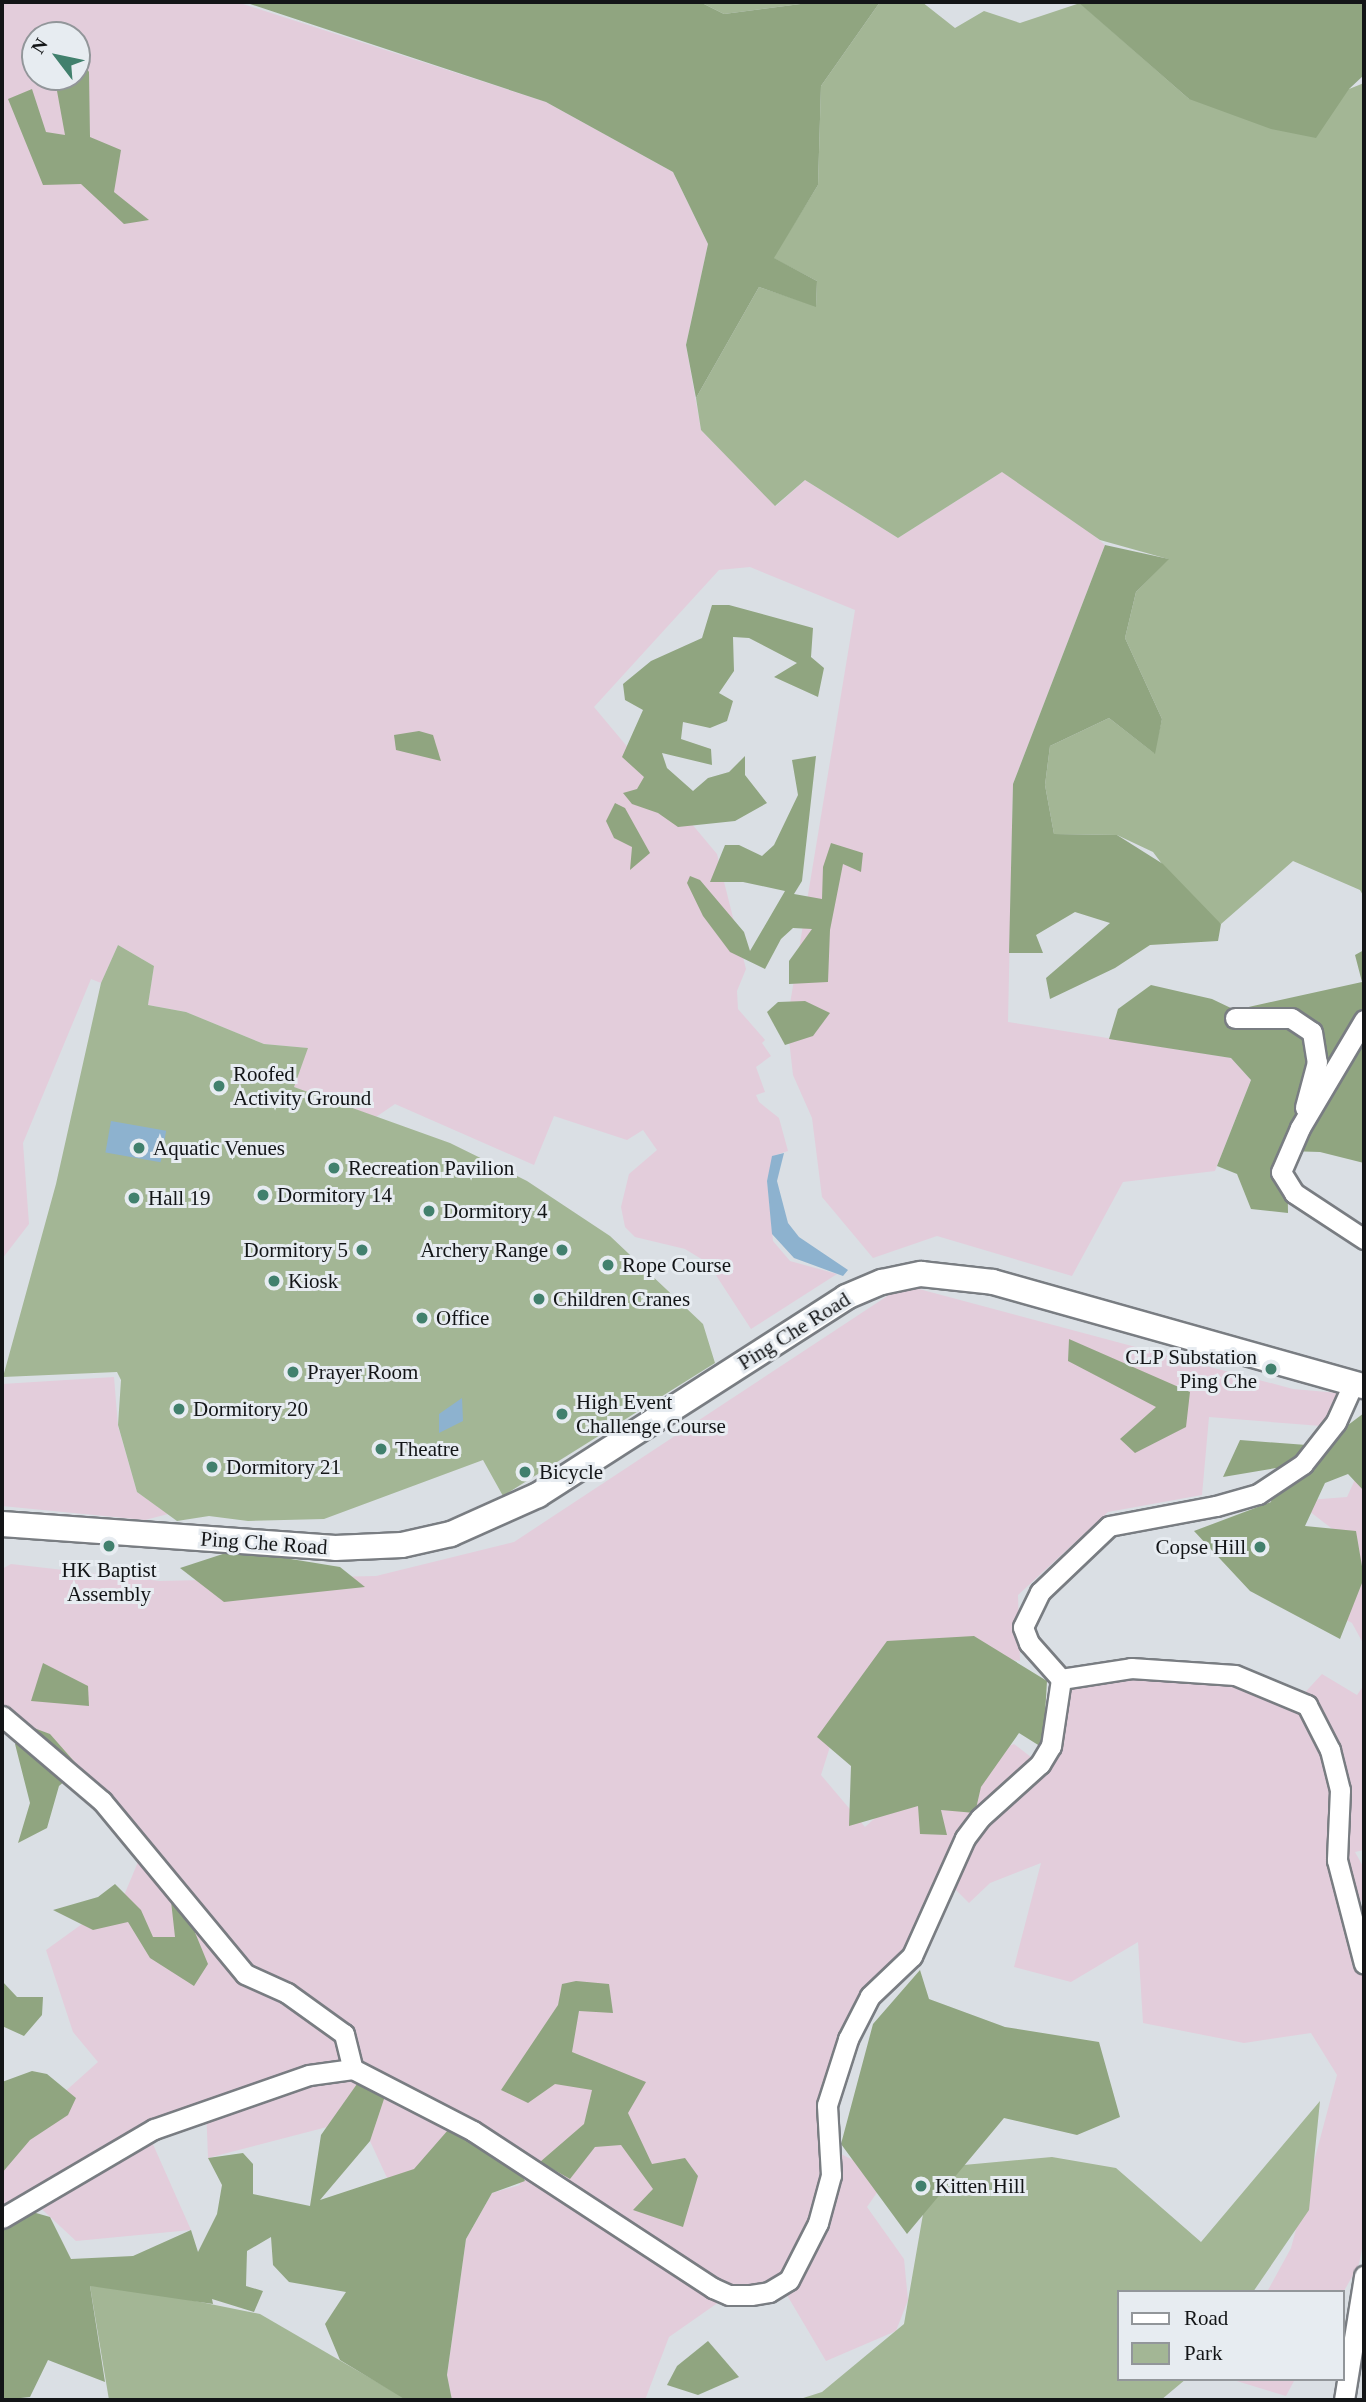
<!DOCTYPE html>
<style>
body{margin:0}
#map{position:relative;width:1366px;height:2402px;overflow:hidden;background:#dadfe4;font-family:"Times New Roman",serif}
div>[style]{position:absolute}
.industrial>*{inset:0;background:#e3cddb}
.green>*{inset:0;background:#a3b695}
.forest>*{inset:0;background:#90a580}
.water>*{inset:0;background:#8db2cf;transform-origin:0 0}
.roads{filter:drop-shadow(2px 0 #797d82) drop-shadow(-2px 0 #797d82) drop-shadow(0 2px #797d82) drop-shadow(0 -2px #797d82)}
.minor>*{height:19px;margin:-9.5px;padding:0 9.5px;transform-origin:9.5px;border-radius:9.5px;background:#fff}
.tertiary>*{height:24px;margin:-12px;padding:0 12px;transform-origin:12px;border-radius:12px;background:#fff}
.dots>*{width:19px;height:19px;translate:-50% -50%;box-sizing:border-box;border:4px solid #e7ecf1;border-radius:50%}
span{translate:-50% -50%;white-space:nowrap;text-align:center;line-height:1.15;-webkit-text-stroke:6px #e7ecf1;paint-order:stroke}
.poi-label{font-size:21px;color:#131517}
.left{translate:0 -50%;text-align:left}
.right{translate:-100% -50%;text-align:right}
.street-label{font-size:21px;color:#131517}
.frame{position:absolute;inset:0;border:4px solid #131517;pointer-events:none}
.legend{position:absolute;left:1117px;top:2290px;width:228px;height:91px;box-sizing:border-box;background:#e7ecf1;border:2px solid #92969a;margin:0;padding:9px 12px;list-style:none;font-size:21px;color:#131517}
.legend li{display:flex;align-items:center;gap:14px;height:35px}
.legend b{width:35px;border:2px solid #92969a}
.north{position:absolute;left:21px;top:21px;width:70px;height:70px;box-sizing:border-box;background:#e7ecf1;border:2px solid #92969a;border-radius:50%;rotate:302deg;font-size:19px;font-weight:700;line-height:28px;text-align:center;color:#131517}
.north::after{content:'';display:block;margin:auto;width:24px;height:32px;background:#41806d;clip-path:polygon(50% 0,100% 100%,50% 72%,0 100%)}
</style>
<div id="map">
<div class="industrial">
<i style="clip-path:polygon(evenodd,2px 2px,237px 2px,546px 102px,673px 172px,708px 244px,686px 345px,701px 430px,776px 506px,805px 480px,898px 538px,1013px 465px,1105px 545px,1013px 784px,1008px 1022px,1231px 1058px,1251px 1080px,1215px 1171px,1123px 1182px,1072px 1276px,937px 1236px,873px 1258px,822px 1197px,812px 1118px,793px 1075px,787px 1022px,855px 610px,750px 567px,719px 570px,594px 707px,717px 854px,746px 969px,737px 991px,738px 1009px,765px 1040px,762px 1043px,771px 1056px,756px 1067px,765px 1092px,756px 1095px,759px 1102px,779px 1118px,788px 1151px,773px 1156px,767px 1181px,773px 1241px,790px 1261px,837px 1274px,751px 1329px,708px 1263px,685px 1249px,635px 1237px,625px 1227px,621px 1207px,629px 1174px,657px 1150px,643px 1130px,627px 1140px,554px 1116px,534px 1165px,395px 1104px,376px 1117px,294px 1087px,307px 1048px,264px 1044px,186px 1012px,148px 1005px,154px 966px,118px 945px,101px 983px,91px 979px,23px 1143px,29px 1224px,2px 1259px,2px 2px,35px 35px,77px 35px,77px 77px,35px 77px,35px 35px)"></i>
<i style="clip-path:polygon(904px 1285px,1293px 1389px,1350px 1394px,1334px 1427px,1209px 1417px,1202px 1495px,1108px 1512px,1018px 1595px,1020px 1661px,903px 1642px,840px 1715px,821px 1775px,865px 1827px,912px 1785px,1014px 1744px,1040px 1764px,1067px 1689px,1131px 1668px,1251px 1676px,1298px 1700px,1322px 1674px,1357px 1695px,1364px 1685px,1364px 1850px,1355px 1852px,1364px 1868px,1364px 1896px,1351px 1918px,1364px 1984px,1364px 2239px,1359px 2264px,1343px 2293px,1267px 2292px,1291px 2248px,1337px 2075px,1311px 2033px,1244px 2043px,1143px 2023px,1138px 1942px,1071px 1982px,1014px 1967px,1041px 1863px,990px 1883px,969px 1903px,945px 1879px,912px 1956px,877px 1988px,829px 2097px,829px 2148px,865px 2166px,878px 2191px,867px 2207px,904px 2259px,908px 2300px,896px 2331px,826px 2361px,781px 2285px,729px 2295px,669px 2337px,645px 2400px,452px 2400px,447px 2375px,466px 2239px,492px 2193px,520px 2185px,512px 2158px,394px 2193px,370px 2141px,382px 2091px,364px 2075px,327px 2127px,208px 2158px,206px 2105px,148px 2133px,191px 2230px,76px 2241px,32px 2200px,2px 2225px,2px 2148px,98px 2062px,73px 2032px,46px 1950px,125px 1893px,143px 1850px,2px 1719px,2px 1569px,11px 1564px,160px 1581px,376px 1576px,514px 1542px)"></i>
<i style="clip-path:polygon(114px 1377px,118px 1426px,137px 1492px,168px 1514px,145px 1520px,2px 1506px,2px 1384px)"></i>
<i style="clip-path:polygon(1364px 1460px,1364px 1645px,1352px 1623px,1326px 1610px,1348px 1541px,1296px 1501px,1347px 1497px)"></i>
<i style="clip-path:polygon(1230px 2379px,1295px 2379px,1286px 2396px)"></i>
</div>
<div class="green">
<i style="clip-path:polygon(700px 2px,816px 2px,724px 14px)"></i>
<i style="clip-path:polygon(880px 2px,922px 2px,955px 28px,984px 11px,1020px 23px,1080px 3px,1189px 99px,1349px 89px,1364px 83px,1364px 897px,1360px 890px,1293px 861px,1221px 924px,1193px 905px,1153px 852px,1117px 835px,1054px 834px,1045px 785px,1050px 746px,1109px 718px,1154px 753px,1162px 719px,1125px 638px,1136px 592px,1168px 559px,1100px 540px,1002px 472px,898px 538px,805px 480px,775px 506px,701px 430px,696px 398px,759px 287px,816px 306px,817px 281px,773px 258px,818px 185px,821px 86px)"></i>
<i style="clip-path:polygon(118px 945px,154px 966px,148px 1005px,186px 1012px,264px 1044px,308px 1048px,294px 1087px,450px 1143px,527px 1181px,610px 1236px,703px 1324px,715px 1363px,503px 1496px,483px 1460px,324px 1519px,248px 1521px,209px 1516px,177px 1521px,137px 1492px,118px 1425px,121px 1380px,117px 1372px,3px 1377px,56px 1184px,101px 983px)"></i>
<i style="clip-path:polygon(1320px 2101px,1309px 2210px,1253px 2292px,1119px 2292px,1119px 2379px,1186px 2379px,1161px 2400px,797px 2400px,822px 2392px,904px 2324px,931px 2168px,1052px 2157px,1116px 2168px,1201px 2242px)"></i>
<i style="clip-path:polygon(90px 2286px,126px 2287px,260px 2314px,408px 2400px,109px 2400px)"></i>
</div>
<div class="forest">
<i style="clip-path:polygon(244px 2px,700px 2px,724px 14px,816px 2px,880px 2px,821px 86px,818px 185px,774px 258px,817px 281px,816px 307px,759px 287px,696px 398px,686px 345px,708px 244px,673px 172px,546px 102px)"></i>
<i style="clip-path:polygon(1078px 2px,1364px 2px,1364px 75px,1349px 89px,1316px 138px,1271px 129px,1189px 99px)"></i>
<i style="clip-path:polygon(77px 52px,89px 72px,90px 137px,121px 150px,114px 192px,149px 220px,124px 224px,81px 184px,43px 185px,8px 99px,32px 89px,46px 132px,65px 135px,57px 91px,49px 77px,77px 77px)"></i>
<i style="clip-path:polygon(1105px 545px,1169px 559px,1136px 592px,1125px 638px,1162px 719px,1155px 754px,1109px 718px,1050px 746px,1045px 785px,1054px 834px,1117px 835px,1163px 864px,1221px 924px,1218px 941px,1150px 945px,1115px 968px,1050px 999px,1046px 978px,1110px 923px,1075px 912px,1036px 935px,1043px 953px,1009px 953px,1013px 784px)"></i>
<i style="clip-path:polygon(712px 605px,729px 605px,813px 628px,811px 657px,824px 668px,818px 697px,774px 677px,797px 663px,749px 638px,733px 637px,734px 671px,719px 693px,733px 701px,727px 721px,710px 728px,683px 722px,681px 739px,711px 749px,712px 765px,662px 753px,667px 768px,693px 791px,708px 778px,729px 772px,745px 756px,745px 775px,767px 803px,735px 821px,678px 827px,658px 813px,632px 804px,623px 793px,637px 789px,644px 777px,622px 757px,643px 710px,625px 700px,623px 684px,651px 661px,702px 638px)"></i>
<i style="clip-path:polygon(419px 731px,433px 735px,441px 761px,396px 750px,394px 735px)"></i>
<i style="clip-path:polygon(816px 756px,802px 881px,794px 894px,822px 899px,823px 867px,831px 843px,863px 853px,861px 872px,843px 864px,830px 930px,828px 982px,789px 984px,789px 961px,812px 929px,793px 928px,781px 939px,765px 969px,730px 952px,703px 916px,687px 883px,690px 876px,700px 880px,744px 932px,750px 951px,785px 891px,743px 882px,710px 882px,725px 845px,739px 845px,762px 856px,774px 845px,798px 795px,792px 760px)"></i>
<i style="clip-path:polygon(615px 803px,625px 808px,650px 853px,630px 870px,632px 847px,614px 838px,606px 821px)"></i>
<i style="clip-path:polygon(1364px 950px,1364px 1163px,1320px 1152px,1287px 1151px,1288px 1213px,1251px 1209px,1237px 1174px,1217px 1166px,1251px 1080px,1231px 1058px,1109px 1039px,1118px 1009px,1151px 985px,1212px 999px,1235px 1010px,1362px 982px,1355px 955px)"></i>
<i style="clip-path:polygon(805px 1001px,830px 1013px,813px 1036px,785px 1045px,767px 1012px,778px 1002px)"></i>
<i style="clip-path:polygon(1069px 1339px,1190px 1392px,1186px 1427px,1135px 1453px,1120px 1439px,1156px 1407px,1068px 1361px)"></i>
<i style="clip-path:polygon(1364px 1413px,1364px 1491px,1348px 1474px,1325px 1483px,1305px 1526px,1356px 1531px,1364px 1578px,1340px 1639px,1250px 1591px,1194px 1531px,1271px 1502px,1276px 1468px,1223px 1477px,1240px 1440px,1320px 1446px)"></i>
<i style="clip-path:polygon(235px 1550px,340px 1567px,365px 1587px,224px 1602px,180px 1568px)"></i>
<i style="clip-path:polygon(974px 1636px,1047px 1681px,1043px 1748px,1019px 1733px,981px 1787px,975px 1813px,941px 1810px,947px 1835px,920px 1834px,918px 1806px,849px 1826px,851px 1766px,817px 1737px,887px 1641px)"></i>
<i style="clip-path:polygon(43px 1663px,88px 1686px,89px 1706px,31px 1701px)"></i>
<i style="clip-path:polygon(34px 1728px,50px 1734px,80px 1768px,59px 1786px,47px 1828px,18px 1843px,30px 1803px,15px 1744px)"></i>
<i style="clip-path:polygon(115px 1884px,141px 1910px,153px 1937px,175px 1937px,171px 1901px,194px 1930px,208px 1964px,194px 1986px,150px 1958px,128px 1922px,93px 1930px,53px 1910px,98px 1897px)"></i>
<i style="clip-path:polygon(920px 1970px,929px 1999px,1005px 2027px,1099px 2042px,1120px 2117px,1077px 2135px,1004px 2118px,907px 2234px,841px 2144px,873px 2024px)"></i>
<i style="clip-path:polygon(2px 1981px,17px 1997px,43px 1997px,42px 2015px,24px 2036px,2px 2026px)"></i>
<i style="clip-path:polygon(576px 1981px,609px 1984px,613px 2013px,579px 2011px,572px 2052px,646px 2082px,628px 2113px,652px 2164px,685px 2158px,698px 2176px,683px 2227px,633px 2210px,653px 2189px,621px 2145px,595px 2147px,570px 2179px,540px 2162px,584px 2124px,592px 2090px,555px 2084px,528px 2103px,501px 2090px,558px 2005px,562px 1984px)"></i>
<i style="clip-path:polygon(32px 2071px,47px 2074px,76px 2098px,68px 2115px,30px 2140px,2px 2173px,2px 2082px)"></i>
<i style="clip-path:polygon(364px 2074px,388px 2087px,370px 2141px,320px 2200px,414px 2169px,455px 2122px,512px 2158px,525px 2181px,492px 2193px,466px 2239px,447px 2375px,452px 2400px,406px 2400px,340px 2360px,325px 2324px,346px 2292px,289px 2282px,273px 2265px,271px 2237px,247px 2251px,246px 2286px,263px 2291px,254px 2312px,212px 2299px,213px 2304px,90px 2286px,105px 2382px,48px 2360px,30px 2397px,2px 2400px,2px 2219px,22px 2209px,50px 2217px,71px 2259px,133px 2256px,191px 2230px,198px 2252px,217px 2214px,222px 2185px,208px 2158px,243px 2153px,253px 2164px,253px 2194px,310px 2206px,321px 2135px)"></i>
<i style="clip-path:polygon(708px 2341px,739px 2377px,698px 2395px,667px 2385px,677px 2366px)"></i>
</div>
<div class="water">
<i style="left:111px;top:1121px;width:56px;height:32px;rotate:10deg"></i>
<i style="clip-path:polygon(784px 1153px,777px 1181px,788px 1223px,799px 1237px,848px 1270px,843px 1276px,794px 1258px,772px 1234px,767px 1181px,772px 1156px)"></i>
<i style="clip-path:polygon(462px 1398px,463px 1421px,439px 1433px,439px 1414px)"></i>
</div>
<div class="roads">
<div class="minor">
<i style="left:1235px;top:1018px;width:56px"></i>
<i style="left:1291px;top:1018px;width:25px;rotate:34deg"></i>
<i style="left:1312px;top:1032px;width:30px;rotate:81deg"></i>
<i style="left:1317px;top:1062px;width:47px;rotate:104.9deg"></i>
<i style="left:1364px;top:1020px;width:126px;rotate:120.7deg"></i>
<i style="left:1300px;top:1128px;width:48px;rotate:113.4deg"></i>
<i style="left:1281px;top:1172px;width:25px;rotate:58deg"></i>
<i style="left:1294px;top:1193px;width:84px;rotate:33.3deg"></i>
<i style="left:1061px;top:1679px;width:71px;rotate:-8.9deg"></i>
<i style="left:1131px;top:1668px;width:104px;rotate:3.9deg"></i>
<i style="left:1235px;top:1675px;width:78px;rotate:22.6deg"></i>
<i style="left:1307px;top:1705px;width:51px;rotate:62.9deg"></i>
<i style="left:1330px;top:1750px;width:41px;rotate:76deg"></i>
<i style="left:1340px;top:1790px;width:70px;rotate:92.5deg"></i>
<i style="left:1337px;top:1860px;width:107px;rotate:75.4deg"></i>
<i style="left:2px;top:1716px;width:131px;rotate:40.4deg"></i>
<i style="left:102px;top:1801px;width:224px;rotate:50.4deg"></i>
<i style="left:245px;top:1974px;width:46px;rotate:24.3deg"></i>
<i style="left:287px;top:1993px;width:70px;rotate:35.7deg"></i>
<i style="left:344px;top:2034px;width:36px;rotate:76deg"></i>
<i style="left:2px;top:2218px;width:176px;rotate:-30.4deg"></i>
<i style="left:154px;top:2129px;width:164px;rotate:-19.2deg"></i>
<i style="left:309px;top:2075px;width:44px;rotate:-7.8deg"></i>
<i style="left:353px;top:2069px;width:135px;rotate:27.3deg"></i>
<i style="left:473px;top:2131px;width:287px;rotate:33.2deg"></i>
<i style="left:713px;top:2288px;width:17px;rotate:24deg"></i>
<i style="left:729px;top:2295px;width:22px"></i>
<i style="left:751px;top:2295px;width:18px;rotate:-9deg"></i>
<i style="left:769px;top:2292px;width:23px;rotate:-31deg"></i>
<i style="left:789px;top:2280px;width:64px;rotate:-63deg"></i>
<i style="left:818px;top:2223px;width:50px;rotate:-74.8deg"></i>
<i style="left:831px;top:2175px;width:70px;rotate:-93.3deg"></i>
<i style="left:827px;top:2105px;width:69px;rotate:-72.3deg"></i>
<i style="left:848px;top:2039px;width:48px;rotate:-62.9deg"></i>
<i style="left:870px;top:1996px;width:58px;rotate:-43.6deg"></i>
<i style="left:912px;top:1956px;width:129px;rotate:-65.8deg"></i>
<i style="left:965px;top:1838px;width:25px;rotate:-53deg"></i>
<i style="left:980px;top:1818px;width:81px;rotate:-42deg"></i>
<i style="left:1040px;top:1764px;width:21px;rotate:-59deg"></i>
<i style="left:1051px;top:1746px;width:68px;rotate:-81.5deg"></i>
<i style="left:1061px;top:1679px;width:48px;rotate:-131.6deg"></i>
<i style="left:1029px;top:1643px;width:17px;rotate:-111deg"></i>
<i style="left:1023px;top:1627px;width:39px;rotate:-64deg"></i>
<i style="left:1040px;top:1592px;width:95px;rotate:-43.7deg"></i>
<i style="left:1109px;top:1526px;width:109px;rotate:-10.6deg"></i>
<i style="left:1216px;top:1506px;width:44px;rotate:-15.9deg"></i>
<i style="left:1258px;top:1494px;width:54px;rotate:-33.7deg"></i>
<i style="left:1303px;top:1464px;width:53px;rotate:-51.8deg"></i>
<i style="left:1336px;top:1422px;width:44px;rotate:-65.8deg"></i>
<i style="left:1344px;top:2400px;width:126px;rotate:-80.8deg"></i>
</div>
<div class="tertiary">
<i style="left:2px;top:1524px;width:334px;rotate:4.1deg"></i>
<i style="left:335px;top:1548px;width:67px;rotate:-2.6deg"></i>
<i style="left:402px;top:1545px;width:50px;rotate:-12.7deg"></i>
<i style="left:451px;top:1534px;width:95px;rotate:-24.1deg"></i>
<i style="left:538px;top:1495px;width:366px;rotate:-32.7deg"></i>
<i style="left:846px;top:1297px;width:39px;rotate:-23deg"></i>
<i style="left:882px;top:1282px;width:40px;rotate:-12deg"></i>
<i style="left:921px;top:1274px;width:72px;rotate:6.3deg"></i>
<i style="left:993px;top:1282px;width:385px;rotate:15.7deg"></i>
</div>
</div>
<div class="dots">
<i style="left:219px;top:1086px;background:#41806d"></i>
<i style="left:139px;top:1148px;background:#41806d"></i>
<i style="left:334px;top:1168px;background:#41806d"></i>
<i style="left:263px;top:1195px;background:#41806d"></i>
<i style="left:134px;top:1198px;background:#41806d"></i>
<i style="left:429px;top:1211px;background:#41806d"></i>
<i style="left:362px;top:1250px;background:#41806d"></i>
<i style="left:562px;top:1250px;background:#41806d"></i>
<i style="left:608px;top:1265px;background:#41806d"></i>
<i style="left:274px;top:1281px;background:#41806d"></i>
<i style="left:539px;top:1299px;background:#41806d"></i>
<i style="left:422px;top:1318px;background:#41806d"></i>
<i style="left:1271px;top:1369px;background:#41806d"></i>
<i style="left:293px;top:1372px;background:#41806d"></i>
<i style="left:179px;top:1409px;background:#41806d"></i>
<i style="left:562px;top:1414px;background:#41806d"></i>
<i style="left:381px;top:1449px;background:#41806d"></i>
<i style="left:212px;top:1467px;background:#41806d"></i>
<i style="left:525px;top:1472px;background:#41806d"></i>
<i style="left:109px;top:1546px;background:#41806d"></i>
<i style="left:1260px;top:1547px;background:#41806d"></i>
<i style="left:921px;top:2186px;background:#41806d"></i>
</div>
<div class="poi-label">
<span class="left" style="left:233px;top:1086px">Roofed<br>Activity Ground</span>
<span class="left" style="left:153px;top:1148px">Aquatic Venues</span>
<span class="left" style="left:348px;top:1168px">Recreation Pavilion</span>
<span class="left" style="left:277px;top:1195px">Dormitory 14</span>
<span class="left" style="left:148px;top:1198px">Hall 19</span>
<span class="left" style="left:443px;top:1211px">Dormitory 4</span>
<span class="right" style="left:348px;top:1250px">Dormitory 5</span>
<span class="right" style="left:548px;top:1250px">Archery Range</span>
<span class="left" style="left:622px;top:1265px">Rope Course</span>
<span class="left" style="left:288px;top:1281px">Kiosk</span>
<span class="left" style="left:553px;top:1299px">Children Cranes</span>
<span class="left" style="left:436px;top:1318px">Office</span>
<span class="right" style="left:1257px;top:1369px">CLP Substation<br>Ping Che</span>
<span class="left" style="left:307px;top:1372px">Prayer Room</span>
<span class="left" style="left:576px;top:1414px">High Event<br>Challenge Course</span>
<span class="left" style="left:193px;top:1409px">Dormitory 20</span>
<span class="left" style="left:395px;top:1449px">Theatre</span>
<span class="left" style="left:226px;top:1467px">Dormitory 21</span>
<span class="left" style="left:539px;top:1472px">Bicycle</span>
<span class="right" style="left:1246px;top:1547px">Copse Hill</span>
<span style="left:109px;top:1582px">HK Baptist<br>Assembly</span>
<span class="left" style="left:935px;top:2186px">Kitten Hill</span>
</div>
<div class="street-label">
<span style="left:794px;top:1331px;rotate:-32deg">Ping Che Road</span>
<span style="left:264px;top:1543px;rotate:4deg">Ping Che Road</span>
</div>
<div class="frame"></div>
<ul class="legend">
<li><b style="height:9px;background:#fff"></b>Road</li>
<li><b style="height:19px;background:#a3b695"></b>Park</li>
</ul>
<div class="north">N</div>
</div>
